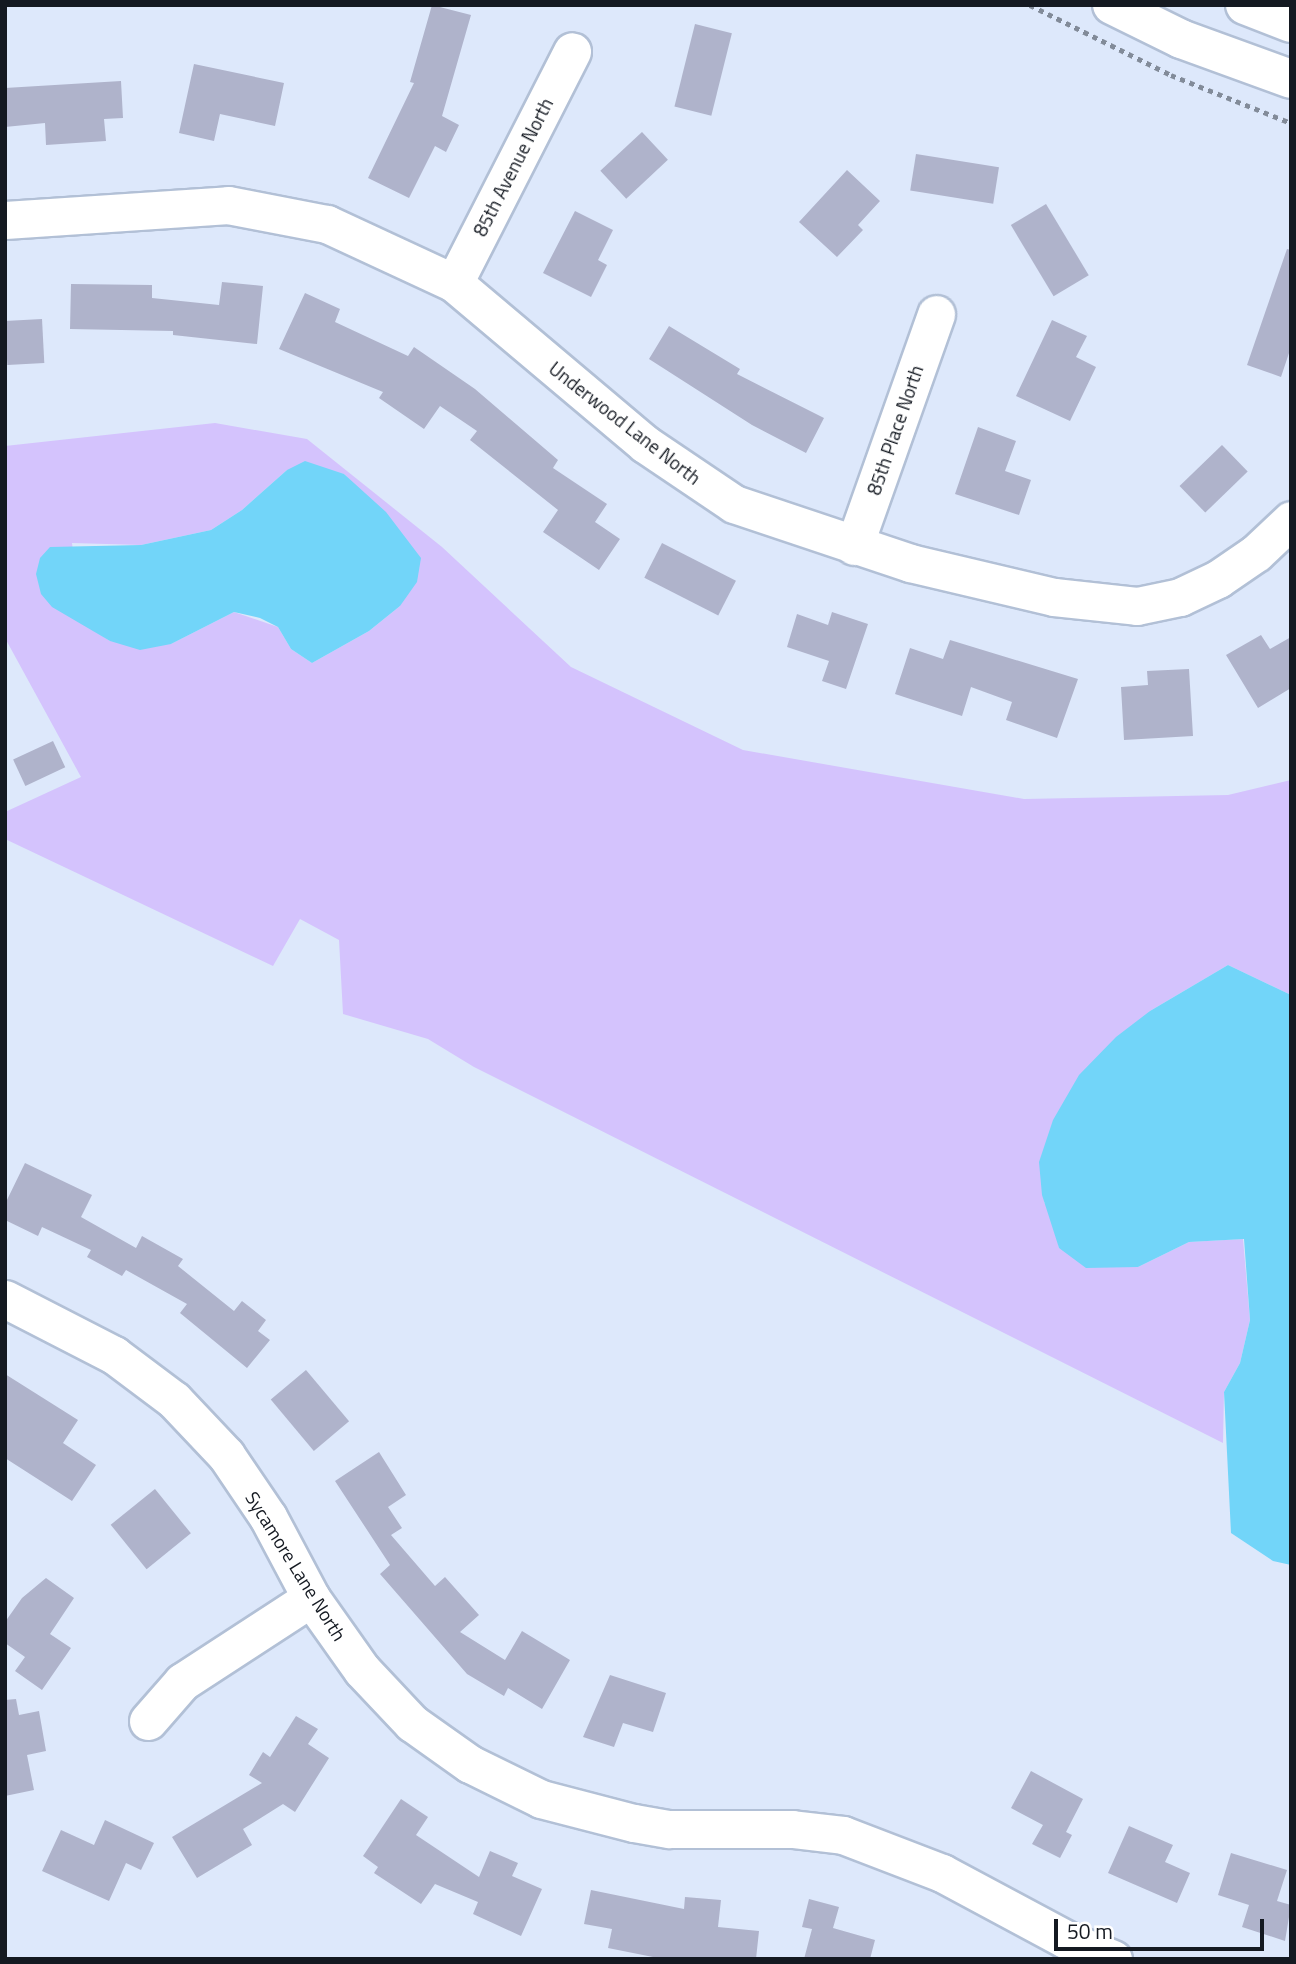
<!DOCTYPE html>
<style>
body{margin:0}
#map{position:relative;width:1296px;height:1964px;overflow:hidden;background:#dde8fb;font-family:"Titillium Web",sans-serif}
div>[style]{position:absolute}
.green>*{inset:0;background:#d4c3fd}
.water>*{inset:0;background:#72d5f9}
.building>*{inset:0;background:#afb3cb;transform-origin:0 0}
.path>*{height:4.5px;margin-top:-2.25px;transform-origin:0;background:repeating-linear-gradient(90deg,#828b99 0 5px,transparent 0 10px)}
.roads{filter:drop-shadow(2px 0 #b2c0d6) drop-shadow(-2px 0 #b2c0d6) drop-shadow(0 2px #b2c0d6) drop-shadow(0 -2px #b2c0d6)}
.minor>*{height:37px;margin:-18.5px;padding:0 18.5px;transform-origin:18.5px;border-radius:18.5px;background:#fff}
.major>*{height:38px;margin:-19px;padding:0 19px;transform-origin:19px;border-radius:19px;background:#fff}
span{translate:-50% -50%;white-space:nowrap;text-align:center;line-height:1.15;-webkit-text-stroke:6px #fff;paint-order:stroke}
.street-label{font-size:19px;color:#141921}
.frame{position:absolute;inset:0;border:7px solid #141921;pointer-events:none}
.scale{position:absolute;left:1054px;top:1919px;width:210px;height:32px;box-sizing:border-box;border:4px solid #141921;border-top:0;padding-left:9px;font-size:21px;line-height:24px;white-space:nowrap;color:#141921;-webkit-text-stroke:5px #fff;paint-order:stroke}
</style>
<div id="map">
<div class="green">
<i style="clip-path:polygon(evenodd,215px 423px,307px 439px,442px 547px,571px 667px,743px 750px,1024px 799px,1228px 795px,1291px 780px,1291px 995px,1228px 965px,1150px 1011px,1044px 1202px,1052px 1215px,1059px 1248px,1138px 1267px,1189px 1242px,1243px 1239px,1250px 1320px,1240px 1363px,1224px 1392px,1223px 1443px,474px 1067px,428px 1039px,343px 1014px,339px 940px,300px 919px,273px 966px,5px 839px,5px 812px,81px 777px,5px 638px,5px 446px,215px 423px,287px 470px,344px 474px,358px 488px,400px 606px,369px 631px,312px 663px,291px 649px,278px 627px,234px 612px,171px 644px,110px 641px,82px 623px,72px 543px,141px 545px,211px 530px,242px 510px,287px 470px)"></i>
</div>
<div class="water">
<i style="clip-path:polygon(305px 461px,344px 474px,386px 512px,421px 558px,417px 582px,400px 606px,369px 631px,312px 663px,291px 649px,278px 627px,260px 618px,234px 612px,171px 644px,140px 650px,110px 641px,52px 607px,41px 594px,36px 574px,40px 558px,50px 547px,141px 545px,211px 530px,242px 510px,287px 470px)"></i>
<i style="clip-path:polygon(1228px 965px,1291px 995px,1291px 1565px,1273px 1561px,1231px 1533px,1224px 1392px,1240px 1363px,1250px 1320px,1244px 1239px,1189px 1242px,1138px 1267px,1086px 1268px,1059px 1248px,1042px 1195px,1039px 1162px,1053px 1120px,1079px 1075px,1116px 1037px,1150px 1011px)"></i>
</div>
<div class="building">
<i style="clip-path:polygon(432px 5px,471px 15px,442px 116px,459px 125px,446px 152px,435px 146px,409px 198px,368px 178px,414px 83px,410px 82px)"></i>
<i style="left:695px;top:24px;width:38px;height:85px;rotate:14deg"></i>
<i style="clip-path:polygon(194px 64px,284px 83px,275px 126px,220px 114px,214px 141px,179px 133px)"></i>
<i style="clip-path:polygon(121px 81px,123px 118px,104px 119px,106px 141px,46px 145px,45px 123px,5px 127px,5px 88px)"></i>
<i style="left:642px;top:132px;width:38px;height:57px;rotate:47deg"></i>
<i style="left:916px;top:154px;width:84px;height:37px;rotate:9deg"></i>
<i style="clip-path:polygon(847px 170px,880px 201px,858px 225px,863px 230px,837px 257px,799px 222px)"></i>
<i style="left:1046px;top:204px;width:83px;height:41px;rotate:59deg"></i>
<i style="clip-path:polygon(575px 211px,613px 230px,598px 260px,607px 265px,591px 297px,543px 273px)"></i>
<i style="clip-path:polygon(1287px 249px,1291px 250px,1291px 347px,1281px 377px,1247px 365px)"></i>
<i style="clip-path:polygon(222px 282px,263px 286px,257px 344px,173px 335px,173px 331px,70px 329px,71px 284px,152px 285px,152px 298px,219px 305px)"></i>
<i style="clip-path:polygon(305px 293px,340px 309px,335px 322px,408px 356px,414px 347px,475px 389px,558px 460px,553px 468px,607px 504px,595px 522px,620px 539px,599px 570px,543px 532px,558px 510px,470px 440px,477px 431px,440px 406px,424px 429px,379px 398px,383px 392px,279px 349px)"></i>
<i style="left:42px;top:319px;width:44px;height:37px;rotate:87deg"></i>
<i style="clip-path:polygon(1052px 320px,1087px 336px,1076px 357px,1096px 367px,1070px 421px,1016px 396px)"></i>
<i style="clip-path:polygon(669px 326px,740px 369px,737px 374px,824px 418px,806px 453px,752px 425px,649px 359px)"></i>
<i style="clip-path:polygon(978px 427px,1016px 441px,1005px 471px,1031px 480px,1019px 515px,955px 494px)"></i>
<i style="left:1222px;top:445px;width:37px;height:59px;rotate:46deg"></i>
<i style="left:662px;top:543px;width:83px;height:39px;rotate:27deg"></i>
<i style="clip-path:polygon(832px 612px,868px 624px,846px 689px,822px 681px,829px 661px,787px 647px,797px 614px,828px 625px)"></i>
<i style="clip-path:polygon(1261px 635px,1270px 649px,1291px 637px,1291px 688px,1258px 708px,1226px 655px)"></i>
<i style="clip-path:polygon(950px 640px,1078px 679px,1057px 738px,1006px 720px,1012px 702px,971px 687px,962px 716px,895px 694px,910px 648px,943px 659px)"></i>
<i style="clip-path:polygon(1189px 669px,1193px 736px,1124px 740px,1121px 687px,1148px 685px,1147px 671px)"></i>
<i style="left:53px;top:741px;width:29px;height:44px;rotate:65deg"></i>
<i style="clip-path:polygon(25px 1163px,92px 1195px,81px 1217px,136px 1248px,142px 1236px,183px 1259px,178px 1266px,234px 1311px,242px 1301px,266px 1320px,258px 1331px,270px 1340px,247px 1368px,180px 1313px,187px 1304px,126px 1270px,122px 1276px,87px 1257px,91px 1250px,42px 1227px,38px 1236px,5px 1220px,5px 1204px)"></i>
<i style="left:306px;top:1370px;width:67px;height:46px;rotate:50deg"></i>
<i style="clip-path:polygon(5px 1374px,78px 1420px,63px 1443px,96px 1465px,72px 1501px,5px 1458px)"></i>
<i style="clip-path:polygon(379px 1452px,406px 1495px,388px 1507px,402px 1528px,391px 1535px,435px 1586px,445px 1577px,479px 1615px,460px 1632px,505px 1660px,522px 1631px,570px 1660px,542px 1709px,508px 1688px,504px 1696px,467px 1674px,380px 1574px,390px 1565px,335px 1481px)"></i>
<i style="left:155px;top:1489px;width:57px;height:57px;rotate:51deg"></i>
<i style="clip-path:polygon(46px 1578px,74px 1598px,50px 1634px,71px 1648px,42px 1690px,15px 1671px,25px 1657px,5px 1643px,5px 1622px,22px 1598px)"></i>
<i style="clip-path:polygon(610px 1675px,666px 1693px,653px 1732px,623px 1723px,614px 1747px,583px 1737px)"></i>
<i style="clip-path:polygon(16px 1699px,19px 1715px,39px 1711px,46px 1751px,27px 1755px,34px 1790px,5px 1796px,5px 1700px)"></i>
<i style="clip-path:polygon(296px 1716px,318px 1729px,308px 1744px,329px 1758px,295px 1812px,283px 1804px,243px 1829px,252px 1845px,197px 1878px,172px 1837px,262px 1783px,249px 1775px,263px 1752px,270px 1757px)"></i>
<i style="clip-path:polygon(1031px 1771px,1083px 1799px,1066px 1832px,1072px 1835px,1060px 1858px,1032px 1844px,1043px 1825px,1011px 1808px)"></i>
<i style="clip-path:polygon(401px 1799px,428px 1817px,416px 1835px,479px 1877px,490px 1851px,518px 1863px,512px 1876px,542px 1889px,521px 1936px,473px 1914px,478px 1902px,435px 1884px,421px 1904px,374px 1873px,378px 1867px,363px 1856px)"></i>
<i style="clip-path:polygon(105px 1820px,154px 1843px,141px 1870px,126px 1863px,109px 1901px,42px 1871px,61px 1830px,94px 1845px)"></i>
<i style="clip-path:polygon(1129px 1826px,1173px 1845px,1165px 1862px,1190px 1873px,1177px 1903px,1108px 1873px)"></i>
<i style="clip-path:polygon(1231px 1853px,1287px 1870px,1277px 1901px,1291px 1905px,1285px 1941px,1242px 1927px,1249px 1905px,1218px 1895px)"></i>
<i style="clip-path:polygon(591px 1890px,684px 1909px,685px 1897px,721px 1900px,718px 1927px,759px 1931px,756px 1959px,663px 1959px,608px 1948px,612px 1929px,584px 1924px)"></i>
<i style="clip-path:polygon(809px 1899px,839px 1907px,833px 1928px,875px 1940px,870px 1959px,804px 1959px,812px 1929px,802px 1927px)"></i>
</div>
<div class="path">
<i style="left:1030px;top:5px;width:157px;rotate:26.4deg"></i>
<i style="left:1171px;top:75px;width:129px;rotate:21.8deg"></i>
</div>
<div class="roads">
<div class="minor">
<i style="left:5px;top:220px;width:224px;rotate:-3.8deg"></i>
<i style="left:228px;top:205px;width:101px;rotate:10.9deg"></i>
<i style="left:327px;top:224px;width:140px;rotate:24.9deg"></i>
<i style="left:454px;top:283px;width:250px;rotate:40.1deg"></i>
<i style="left:645px;top:444px;width:107px;rotate:34deg"></i>
<i style="left:734px;top:504px;width:186px;rotate:18.5deg"></i>
<i style="left:910px;top:563px;width:148px;rotate:13.3deg"></i>
<i style="left:1054px;top:597px;width:83px;rotate:6.2deg"></i>
<i style="left:1137px;top:606px;width:44px;rotate:-11.8deg"></i>
<i style="left:1180px;top:597px;width:42px;rotate:-25.3deg"></i>
<i style="left:1218px;top:579px;width:46px;rotate:-34.4deg"></i>
<i style="left:1256px;top:553px;width:48px;rotate:-43.3deg"></i>
<i style="left:454px;top:283px;width:260px;rotate:-63deg"></i>
<i style="left:854px;top:546px;width:246px;rotate:-70.5deg"></i>
<i style="left:5px;top:1299px;width:123px;rotate:27.2deg"></i>
<i style="left:114px;top:1355px;width:75px;rotate:36.9deg"></i>
<i style="left:174px;top:1400px;width:76px;rotate:46.6deg"></i>
<i style="left:226px;top:1455px;width:75px;rotate:55.9deg"></i>
<i style="left:268px;top:1517px;width:92px;rotate:62deg"></i>
<i style="left:311px;top:1598px;width:88px;rotate:54.7deg"></i>
<i style="left:362px;top:1670px;width:73px;rotate:46.7deg"></i>
<i style="left:412px;top:1723px;width:71px;rotate:35.3deg"></i>
<i style="left:470px;top:1764px;width:79px;rotate:26.2deg"></i>
<i style="left:541px;top:1799px;width:96px;rotate:14.5deg"></i>
<i style="left:634px;top:1823px;width:36px;rotate:10deg"></i>
<i style="left:669px;top:1829px;width:123px"></i>
<i style="left:792px;top:1829px;width:51px;rotate:6.7deg"></i>
<i style="left:843px;top:1835px;width:106px;rotate:21deg"></i>
<i style="left:942px;top:1873px;width:140px;rotate:28.2deg"></i>
<i style="left:1065px;top:1939px;width:52px;rotate:22.6deg"></i>
<i style="left:148px;top:1721px;width:52px;rotate:-48.9deg"></i>
<i style="left:182px;top:1682px;width:154px;rotate:-33.1deg"></i>
</div>
<div class="major">
<i style="left:1112px;top:5px;width:77px;rotate:26.2deg"></i>
<i style="left:1181px;top:39px;width:117px;rotate:20deg"></i>
<i style="left:1245px;top:5px;width:49px;rotate:21.4deg"></i>
</div>
</div>
<div class="street-label">
<span style="left:513px;top:167px;rotate:-63deg">85th Avenue North</span>
<span style="left:625px;top:423px;rotate:38deg">Underwood Lane North</span>
<span style="left:895px;top:430px;rotate:-71deg">85th Place North</span>
<span style="left:296px;top:1566px;rotate:58deg">Sycamore Lane North</span>
</div>
<div class="frame"></div>
<div class="scale">50 m</div>
</div>
